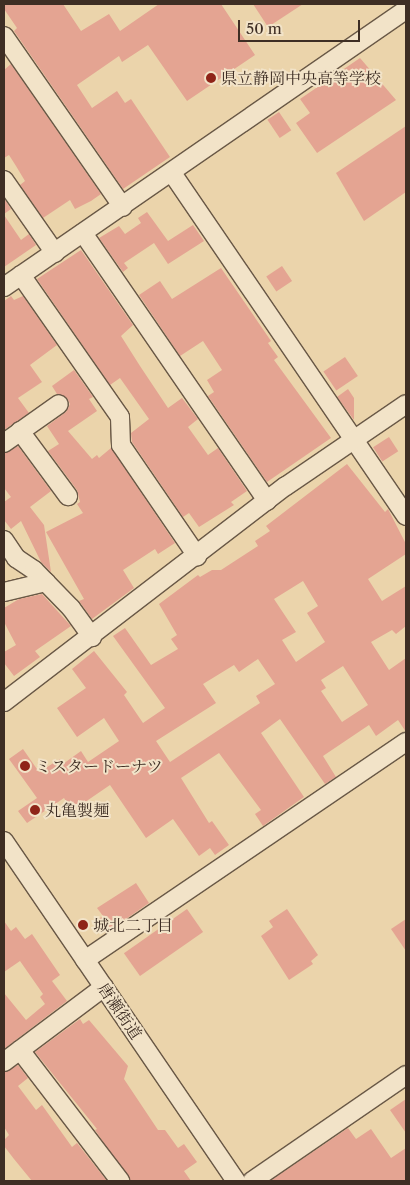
<!DOCTYPE html>
<meta charset="utf-8">
<style>
body{margin:0}
#map{position:relative;width:410px;height:1185px;overflow:hidden;background:#ebd4ab;font-family:"Libre Caslon Text","Noto Serif JP",serif}
div>[style]{position:absolute}
.building>*{inset:0;background:#e4a492;transform-origin:0 0}
.roads{filter:drop-shadow(1px 0 #695846) drop-shadow(-1px 0 #695846) drop-shadow(0 1px #695846) drop-shadow(0 -1px #695846)}
.minor>*{height:18px;margin:-9px;padding:0 9px;transform-origin:9px;border-radius:9px;background:#f2e3c8}
.dots>*{width:14px;height:14px;translate:-50% -50%;box-sizing:border-box;border:2px solid #f2e3c8;border-radius:50%}
span{translate:-50% -50%;white-space:nowrap;text-align:center;line-height:1.15;-webkit-text-stroke:4px #f2e3c8;paint-order:stroke}
.poi-label{font-size:16px;color:#3e2e24}
.left{translate:0 -50%;text-align:left}
.street-label{font-size:16px;color:#3e2e24}
.frame{position:absolute;inset:0;border:5px solid #3e2e24;pointer-events:none}
.scale{position:absolute;left:238px;top:20px;width:122px;height:22px;box-sizing:border-box;border:2px solid #3e2e24;border-top:0;padding-left:6px;font-size:15px;line-height:18px;white-space:nowrap;color:#3e2e24;-webkit-text-stroke:4px #f2e3c8;paint-order:stroke}
</style>
<div id="map">
<div class="building">
<i style="clip-path:polygon(4px 4px,63px 4px,81px 31px,109px 14px,120px 31px,159px 4px,221px 4px,255px 55px,187px 101px,148px 45px,122px 62px,119px 56px,77px 85px,92px 108px,117px 91px,125px 103px,131px 99px,170px 157px,123px 189px,14px 31px,17px 28px,4px 9px)"></i>
<i style="clip-path:polygon(253px 4px,303px 4px,268px 27px)"></i>
<i style="clip-path:polygon(360px 58px,396px 100px,317px 153px,296px 123px,310px 113px,300px 99px)"></i>
<i style="clip-path:polygon(11px 64px,101px 194px,91px 201px,75px 209px,70px 200px,43px 218px,20px 185px,25px 181px,16px 166px,9px 155px,4px 158px,4px 70px)"></i>
<i style="left:279px;top:112px;width:22px;height:14px;rotate:56deg"></i>
<i style="clip-path:polygon(406px 126px,406px 192px,364px 221px,336px 173px)"></i>
<i style="clip-path:polygon(4px 198px,11px 209px,4px 214px)"></i>
<i style="clip-path:polygon(147px 212px,168px 241px,193px 225px,204px 241px,168px 264px,154px 243px,124px 263px,128px 268px,123px 272px,99px 238px,119px 226px,125px 234px,141px 223px,138px 218px)"></i>
<i style="clip-path:polygon(4px 215px,21px 240px,29px 234px,36px 245px,4px 267px)"></i>
<i style="clip-path:polygon(81px 250px,133px 325px,121px 336px,140px 366px,168px 408px,182px 398px,198px 419px,188px 427px,208px 455px,218px 448px,247px 491px,231px 502px,234px 505px,199px 527px,189px 513px,183px 517px,132px 442px,131px 433px,149px 419px,120px 378px,110px 385px,37px 279px)"></i>
<i style="left:282px;top:266px;width:18px;height:19px;rotate:56deg"></i>
<i style="clip-path:polygon(221px 268px,271px 341px,268px 343px,278px 357px,274px 360px,331px 438px,267px 482px,208px 396px,214px 392px,207px 380px,222px 370px,203px 341px,180px 356px,139px 295px,160px 281px,172px 299px)"></i>
<i style="clip-path:polygon(11px 296px,14px 300px,23px 296px,57px 345px,30px 365px,42px 382px,18px 398px,29px 413px,4px 430px,4px 301px)"></i>
<i style="left:345px;top:357px;width:23px;height:26px;rotate:56deg"></i>
<i style="clip-path:polygon(74px 370px,93px 397px,89px 399px,97px 411px,68px 431px,92px 459px,97px 455px,99px 458px,111px 448px,175px 543px,158px 554px,155px 549px,123px 570px,134px 588px,92px 619px,79px 601px,84px 599px,46px 532px,83px 513px,77px 504px,80px 502px,77px 490px,48px 451px,59px 444px,47px 426px,66px 412px,70px 404px,67px 398px,57px 394px,52px 386px)"></i>
<i style="clip-path:polygon(348px 389px,354px 398px,354px 420px,337px 397px)"></i>
<i style="left:389px;top:437px;width:17px;height:19px;rotate:57deg"></i>
<i style="clip-path:polygon(18px 446px,51px 491px,30px 507px,44px 525px,51px 572px,41px 562px,21px 521px,11px 529px,4px 520px,4px 502px,11px 497px,4px 488px,4px 453px)"></i>
<i style="clip-path:polygon(evenodd,347px 464px,385px 512px,388px 509px,406px 544px,406px 554px,368px 579px,382px 601px,406px 586px,406px 626px,396px 634px,392px 630px,371px 642px,389px 670px,406px 658px,406px 732px,398px 720px,376px 736px,369px 725px,323px 756px,336px 777px,325px 784px,280px 719px,261px 733px,304px 797px,263px 826px,255px 814px,261px 810px,219px 753px,181px 778px,209px 823px,212px 821px,229px 845px,215px 855px,210px 848px,199px 856px,173px 819px,146px 838px,110px 785px,72px 811px,64px 798px,27px 823px,18px 811px,37px 798px,9px 759px,23px 749px,39px 772px,60px 759px,63px 764px,81px 751px,88px 762px,119px 741px,104px 718px,77px 737px,57px 708px,86px 688px,72px 669px,94px 651px,127px 692px,124px 695px,143px 723px,165px 708px,113px 636px,125px 628px,151px 665px,178px 649px,171px 639px,177px 635px,159px 604px,198px 575px,200px 577px,212px 570px,221px 570px,258px 546px,255px 541px,270px 531px,266px 526px,347px 464px,303px 581px,318px 606px,307px 613px,325px 642px,296px 662px,282px 640px,296px 632px,274px 599px,303px 581px,347px 464px,258px 659px,275px 684px,256px 696px,260px 703px,170px 762px,156px 741px,216px 703px,203px 684px,234px 665px,239px 672px,258px 659px,347px 464px,343px 666px,368px 705px,342px 722px,321px 691px,326px 688px,321px 680px,343px 666px)"></i>
<i style="clip-path:polygon(42px 594px,71px 626px,35px 651px,40px 657px,14px 676px,4px 663px,4px 652px,16px 645px,4px 622px,4px 608px,19px 599px)"></i>
<i style="clip-path:polygon(136px 883px,149px 903px,106px 933px,97px 920px,103px 916px,97px 908px)"></i>
<i style="left:187px;top:909px;width:28px;height:77px;rotate:55deg"></i>
<i style="clip-path:polygon(287px 909px,318px 955px,311px 961px,313px 964px,289px 980px,261px 936px,273px 927px,269px 921px)"></i>
<i style="clip-path:polygon(406px 919px,406px 951px,391px 929px)"></i>
<i style="clip-path:polygon(4px 921px,11px 931px,16px 927px,25px 939px,32px 934px,60px 975px,52px 981px,67px 1001px,4px 1049px,4px 993px,26px 1020px,45px 1004px,40px 997px,43px 994px,20px 961px,4px 972px)"></i>
<i style="clip-path:polygon(80px 1019px,83px 1024px,89px 1020px,128px 1066px,124px 1079px,158px 1130px,165px 1130px,178px 1148px,184px 1144px,197px 1162px,184px 1171px,191px 1181px,130px 1181px,95px 1130px,97px 1129px,35px 1052px)"></i>
<i style="clip-path:polygon(18px 1065px,28px 1078px,18px 1086px,36px 1110px,42px 1105px,72px 1147px,77px 1143px,107px 1181px,32px 1181px,14px 1159px,4px 1146px,4px 1140px,9px 1135px,4px 1127px,4px 1072px)"></i>
<i style="clip-path:polygon(406px 1099px,406px 1133px,390px 1110px)"></i>
<i style="clip-path:polygon(348px 1128px,356px 1139px,371px 1129px,391px 1158px,406px 1148px,406px 1181px,270px 1181px)"></i>
</div>
<div class="roads">
<div class="minor">
<i style="left:4px;top:36px;width:208px;rotate:55.2deg"></i>
<i style="left:172px;top:173px;width:415px;rotate:55.7deg"></i>
<i style="left:4px;top:180px;width:89px;rotate:55.1deg"></i>
<i style="left:83px;top:233px;width:325px;rotate:55.5deg"></i>
<i style="left:21px;top:275px;width:173px;rotate:55.1deg"></i>
<i style="left:120px;top:417px;width:28px;rotate:88deg"></i>
<i style="left:121px;top:445px;width:135px;rotate:55.6deg"></i>
<i style="left:4px;top:287px;width:488px;rotate:-34.6deg"></i>
<i style="left:20px;top:431px;width:81px;rotate:53.6deg"></i>
<i style="left:4px;top:443px;width:67px;rotate:-35.3deg"></i>
<i style="left:4px;top:540px;width:22px;rotate:56deg"></i>
<i style="left:16px;top:558px;width:22px;rotate:34deg"></i>
<i style="left:34px;top:570px;width:53px;rotate:45.8deg"></i>
<i style="left:71px;top:608px;width:36px;rotate:54deg"></i>
<i style="left:4px;top:592px;width:43px;rotate:-13.4deg"></i>
<i style="left:4px;top:702px;width:355px;rotate:-37.5deg"></i>
<i style="left:286px;top:486px;width:145px;rotate:-34.3deg"></i>
<i style="left:4px;top:841px;width:412px;rotate:55.7deg"></i>
<i style="left:85px;top:960px;width:388px;rotate:-34.2deg"></i>
<i style="left:20px;top:1050px;width:165px;rotate:52.6deg"></i>
<i style="left:4px;top:1062px;width:125px;rotate:-36.9deg"></i>
<i style="left:252px;top:1181px;width:187px;rotate:-34.5deg"></i>
</div>
</div>
<div class="dots">
<i style="left:211px;top:78px;background:#8f2418"></i>
<i style="left:25px;top:766px;background:#8f2418"></i>
<i style="left:35px;top:810px;background:#8f2418"></i>
<i style="left:83px;top:925px;background:#8f2418"></i>
</div>
<div class="poi-label">
<span class="left" style="left:221px;top:78px">県立静岡中央高等学校</span>
<span class="left" style="left:35px;top:766px">ミスタードーナツ</span>
<span class="left" style="left:45px;top:810px">丸亀製麺</span>
<span class="left" style="left:93px;top:925px">城北二丁目</span>
</div>
<div class="street-label">
<span style="left:120px;top:1011px;rotate:56deg">唐瀬街道</span>
</div>
<div class="frame"></div>
<div class="scale">50 m</div>
</div>
